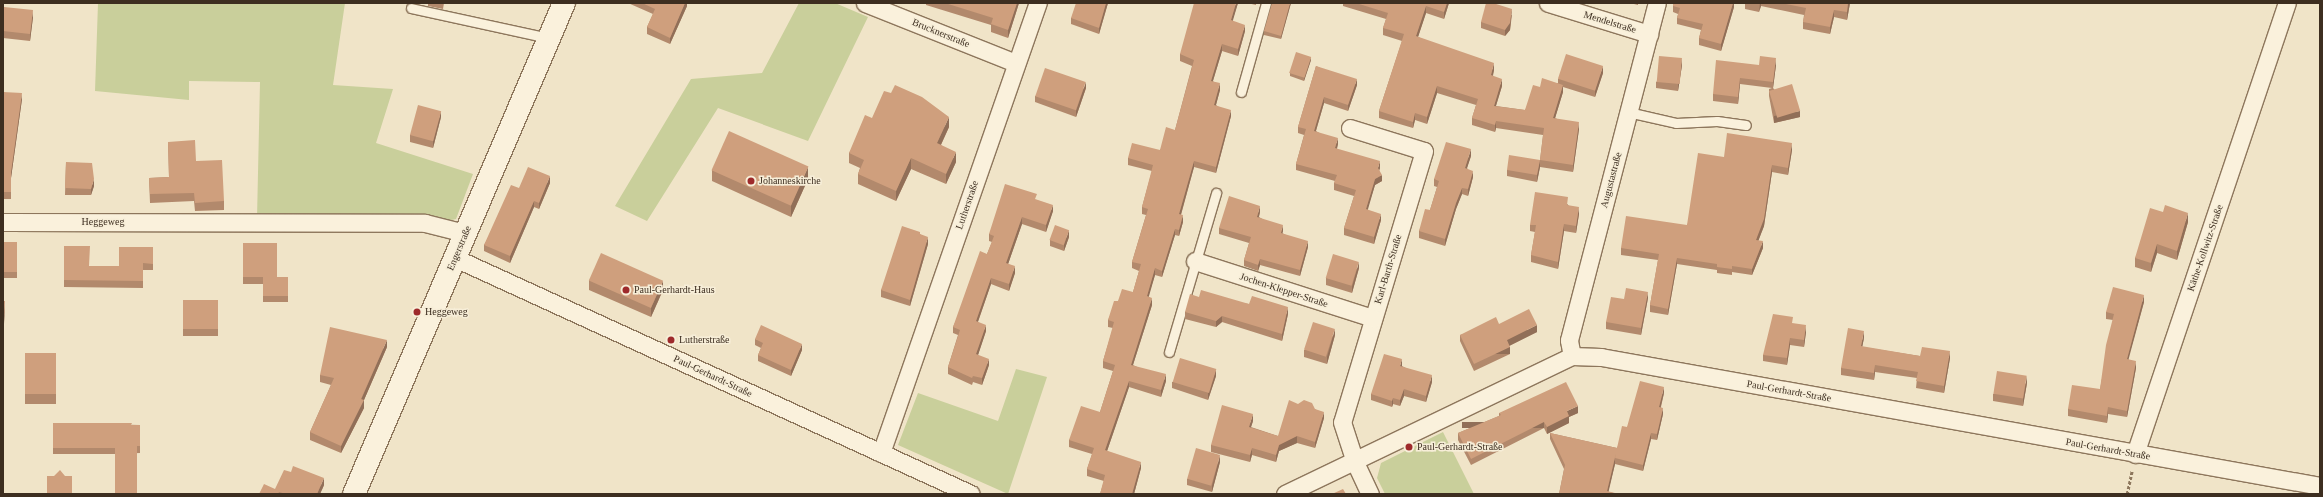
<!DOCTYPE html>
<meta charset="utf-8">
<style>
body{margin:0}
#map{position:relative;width:2323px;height:497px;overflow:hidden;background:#f0e4c8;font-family:"Times New Roman",serif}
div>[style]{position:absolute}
.green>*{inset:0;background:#c9cf9b}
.path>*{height:2.5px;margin-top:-1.25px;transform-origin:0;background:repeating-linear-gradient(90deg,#8d765c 0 3px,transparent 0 5px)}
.roads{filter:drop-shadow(1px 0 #8d765c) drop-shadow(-1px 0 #8d765c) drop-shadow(0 1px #8d765c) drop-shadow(0 -1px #8d765c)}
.lane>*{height:9px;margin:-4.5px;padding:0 4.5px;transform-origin:4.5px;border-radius:4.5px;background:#faf1dc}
.street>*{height:17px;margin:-8.5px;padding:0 8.5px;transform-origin:8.5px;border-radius:8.5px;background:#faf1dc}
.secondary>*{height:22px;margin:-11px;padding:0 11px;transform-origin:11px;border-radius:11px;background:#faf1dc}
.wall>*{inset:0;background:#b2896c;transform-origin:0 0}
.shaded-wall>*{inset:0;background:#916f58;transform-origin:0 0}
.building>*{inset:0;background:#cf9f7d;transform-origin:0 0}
.dots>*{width:11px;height:11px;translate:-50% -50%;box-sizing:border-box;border:2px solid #f7eed8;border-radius:50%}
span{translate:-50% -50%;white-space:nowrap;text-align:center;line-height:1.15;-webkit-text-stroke:3px #f7eed8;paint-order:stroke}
.street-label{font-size:10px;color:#3d2e20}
.poi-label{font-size:10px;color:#3d2e20}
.left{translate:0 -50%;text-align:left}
.frame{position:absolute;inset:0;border:4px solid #3d2e20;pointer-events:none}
</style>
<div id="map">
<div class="green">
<i style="clip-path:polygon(98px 3px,345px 3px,333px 85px,393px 89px,376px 143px,473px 174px,456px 219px,447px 221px,257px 218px,260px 82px,189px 81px,189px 100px,95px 91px)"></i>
<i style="clip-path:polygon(799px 3px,835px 3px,868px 17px,808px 141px,718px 108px,647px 221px,615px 206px,691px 79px,762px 73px)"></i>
<i style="clip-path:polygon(1016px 369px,1047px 377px,1008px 494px,898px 445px,918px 393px,998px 421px)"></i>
<i style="clip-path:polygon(1443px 432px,1474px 494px,1385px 494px,1377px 478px,1381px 463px)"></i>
</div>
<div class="path">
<i style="left:2127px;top:494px;width:24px;rotate:-78deg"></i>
</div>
<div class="roads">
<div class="lane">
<i style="left:411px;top:8px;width:141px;rotate:12.3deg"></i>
<i style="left:1241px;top:92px;width:92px;rotate:-74.3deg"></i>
<i style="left:1628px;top:112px;width:49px;rotate:12.9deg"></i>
<i style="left:1676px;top:123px;width:41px;rotate:-2.8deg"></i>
<i style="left:1717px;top:121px;width:29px;rotate:8deg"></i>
<i style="left:1169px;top:352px;width:166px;rotate:-73.5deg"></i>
</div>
<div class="street">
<i style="left:865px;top:3px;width:162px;rotate:21.7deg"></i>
<i style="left:1548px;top:3px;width:106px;rotate:17.1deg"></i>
<i style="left:1350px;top:128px;width:77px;rotate:17.3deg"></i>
<i style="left:1424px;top:151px;width:283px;rotate:106.8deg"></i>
<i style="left:1342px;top:422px;width:40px;rotate:72deg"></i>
<i style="left:1354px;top:460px;width:38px;rotate:65deg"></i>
<i style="left:3px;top:222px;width:422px;rotate:0.1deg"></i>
<i style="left:425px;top:223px;width:41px;rotate:14deg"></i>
<i style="left:455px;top:258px;width:567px;rotate:24.58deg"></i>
<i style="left:1195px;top:261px;width:187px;rotate:17.8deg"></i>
<i style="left:1572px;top:356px;width:16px;rotate:-101deg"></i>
<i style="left:1569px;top:340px;width:348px;rotate:-75.4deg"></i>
<i style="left:881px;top:453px;width:477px;rotate:-70.8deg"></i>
<i style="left:2135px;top:454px;width:476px;rotate:-71.4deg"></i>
<i style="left:1285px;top:494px;width:318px;rotate:-25.7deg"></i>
<i style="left:1572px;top:356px;width:29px;rotate:2deg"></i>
<i style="left:1601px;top:357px;width:730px;rotate:10.17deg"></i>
</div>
<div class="secondary">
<i style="left:354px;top:494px;width:534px;rotate:-66.84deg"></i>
</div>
</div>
<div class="wall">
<i style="clip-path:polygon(428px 3px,444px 3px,443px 9px,428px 6px)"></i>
<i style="clip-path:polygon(628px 3px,687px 3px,687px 6px,670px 44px,647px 34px,647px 27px,653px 14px)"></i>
<i style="clip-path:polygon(926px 3px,1019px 3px,1008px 38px,991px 32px,991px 25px,926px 5px)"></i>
<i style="clip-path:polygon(1108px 3px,1099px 34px,1071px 24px,1071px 18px)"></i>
<i style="clip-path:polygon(1238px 3px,1232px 21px,1245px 31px,1238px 56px,1222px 51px,1213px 81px,1220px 90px,1216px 105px,1231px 116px,1216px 173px,1194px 167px,1181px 215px,1183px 222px,1179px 236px,1175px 235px,1162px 277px,1155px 275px,1148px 297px,1152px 305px,1133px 365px,1166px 381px,1161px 397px,1129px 387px,1107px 451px,1141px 468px,1134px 494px,1100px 494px,1104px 481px,1087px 476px,1087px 469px,1092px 454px,1069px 447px,1069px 440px,1100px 412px,1113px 371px,1103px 368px,1103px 361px,1113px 328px,1108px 327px,1108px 320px,1118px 301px,1133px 292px,1139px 271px,1132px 268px,1132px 262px,1146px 215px,1142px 214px,1142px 207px,1152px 171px,1128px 165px,1128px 158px,1160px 150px,1175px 130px,1192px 66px,1180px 61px,1180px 54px)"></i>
<i style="clip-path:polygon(1247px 3px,1256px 3px,1256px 5px)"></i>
<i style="clip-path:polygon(1291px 3px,1281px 39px,1264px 35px,1264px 31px)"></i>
<i style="clip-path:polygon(1343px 3px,1449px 3px,1444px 19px,1426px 13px,1418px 37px,1494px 70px,1493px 76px,1502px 86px,1496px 106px,1525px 110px,1540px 87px,1558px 83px,1558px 79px,1603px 73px,1595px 97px,1563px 87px,1563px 92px,1555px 118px,1579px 129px,1573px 172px,1540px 167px,1537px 182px,1507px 176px,1507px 170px,1540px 160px,1543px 135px,1496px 128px,1495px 132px,1472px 125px,1472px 118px,1476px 105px,1437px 93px,1427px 124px,1415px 120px,1413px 128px,1379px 118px,1379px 111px,1402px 41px,1383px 35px,1383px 28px,1386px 19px,1343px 6px)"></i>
<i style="clip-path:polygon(1630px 3px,1638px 3px,1638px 5px)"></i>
<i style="clip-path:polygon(1734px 3px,1734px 7px,1721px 51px,1699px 45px,1699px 38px,1701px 30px,1677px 24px,1677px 18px,1678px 14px,1673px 12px,1673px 6px)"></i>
<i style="clip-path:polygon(1745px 3px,1850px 3px,1847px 20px,1834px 17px,1830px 34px,1803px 29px,1803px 22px,1804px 15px,1761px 6px,1759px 12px,1745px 9px)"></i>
<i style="clip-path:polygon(1512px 15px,1510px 30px,1505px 36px,1481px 28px,1481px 22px)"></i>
<i style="clip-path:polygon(3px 16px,33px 17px,30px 41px,3px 38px)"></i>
<i style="clip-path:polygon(1311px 60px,1304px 81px,1290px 76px,1290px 73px)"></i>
<i style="clip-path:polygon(1682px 65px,1678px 91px,1656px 88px,1656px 82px)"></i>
<i style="clip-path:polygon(1759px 65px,1776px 65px,1773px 88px,1800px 117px,1774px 123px,1769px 96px,1769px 89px,1772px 88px,1740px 84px,1738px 104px,1713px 101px,1713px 94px)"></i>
<i style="clip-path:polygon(1316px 66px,1357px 85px,1348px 111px,1324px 103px,1316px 131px,1338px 144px,1337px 149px,1380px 168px,1379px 170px,1382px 181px,1375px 185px,1367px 210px,1381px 220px,1374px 244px,1344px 235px,1344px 228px,1354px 196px,1334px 190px,1334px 183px,1335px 181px,1296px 170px,1296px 164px,1304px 135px,1298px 133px,1298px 127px)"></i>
<i style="clip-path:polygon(1086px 88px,1076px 117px,1035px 102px,1035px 96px)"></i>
<i style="clip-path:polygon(3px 92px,22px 99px,11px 178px,11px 199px,3px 199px)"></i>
<i style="clip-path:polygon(441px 117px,433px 148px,410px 142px,410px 135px)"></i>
<i style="clip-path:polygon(872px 118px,949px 127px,941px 145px,956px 162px,946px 184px,911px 169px,896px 201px,858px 184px,858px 174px,860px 168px,849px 163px,849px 153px)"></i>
<i style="clip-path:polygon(168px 142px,196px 161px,224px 201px,224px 210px,195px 211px,194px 201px,150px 203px,149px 178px,169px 177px)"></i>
<i style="clip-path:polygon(1792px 150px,1788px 175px,1772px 172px,1764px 226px,1758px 241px,1763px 248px,1752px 275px,1732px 272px,1732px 275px,1717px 273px,1717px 270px,1677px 264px,1668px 315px,1650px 312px,1650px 305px,1658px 260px,1621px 255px,1621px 248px,1687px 225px,1724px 157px)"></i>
<i style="clip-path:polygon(1471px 156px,1467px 168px,1473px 177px,1468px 196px,1462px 194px,1456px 209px,1445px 246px,1419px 238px,1419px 231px,1430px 210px,1437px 187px,1434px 186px,1434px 179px)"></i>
<i style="clip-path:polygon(66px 162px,94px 186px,91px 195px,65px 195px)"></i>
<i style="clip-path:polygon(712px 170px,808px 179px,791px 217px,712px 181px)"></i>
<i style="clip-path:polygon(550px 183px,539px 209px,534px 207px,510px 263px,484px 251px,484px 245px,519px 188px)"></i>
<i style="clip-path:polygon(1037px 200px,1053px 211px,1046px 232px,1022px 224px,1008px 264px,1015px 273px,1009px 291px,991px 284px,978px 322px,986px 331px,978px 355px,989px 365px,982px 385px,973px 382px,972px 385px,948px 374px,948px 367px,958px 335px,953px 333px,953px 327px,987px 254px,992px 242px,989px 241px,989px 234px)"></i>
<i style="clip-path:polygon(1568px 204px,1568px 205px,1579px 214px,1576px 233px,1564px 231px,1558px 269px,1531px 262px,1531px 255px,1535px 232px,1530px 231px,1530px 225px)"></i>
<i style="clip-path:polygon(1260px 212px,1259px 217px,1283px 231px,1282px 233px,1308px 247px,1300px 276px,1260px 265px,1258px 271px,1244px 266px,1244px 260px,1249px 243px,1219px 234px,1219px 228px)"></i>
<i style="clip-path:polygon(2163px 212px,2188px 222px,2177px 260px,2157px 253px,2151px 272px,2135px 267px,2135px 258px)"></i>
<i style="clip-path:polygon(920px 234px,928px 244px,910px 306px,881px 297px,881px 290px)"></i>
<i style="clip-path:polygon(1069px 237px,1064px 251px,1050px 246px,1050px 240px)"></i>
<i style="left:3px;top:242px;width:14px;height:36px"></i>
<i style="clip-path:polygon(243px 243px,277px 277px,288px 277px,288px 302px,263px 302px,263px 284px,243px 284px)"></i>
<i style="clip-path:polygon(64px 246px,89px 266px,119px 266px,153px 247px,153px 270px,143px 270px,143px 288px,64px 287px)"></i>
<i style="clip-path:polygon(1359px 268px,1352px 293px,1326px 285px,1326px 278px)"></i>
<i style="clip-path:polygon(589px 280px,663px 290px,651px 317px,589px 290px)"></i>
<i style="clip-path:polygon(1199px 297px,1249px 304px,1288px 314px,1282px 341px,1222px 322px,1216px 327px,1185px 319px,1185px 312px)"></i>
<i style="clip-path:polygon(1648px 298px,1641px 335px,1606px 329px,1606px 322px,1624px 299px)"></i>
<i style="left:183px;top:300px;width:35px;height:36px"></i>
<i style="clip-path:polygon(2144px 302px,2128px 359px,2136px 368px,2127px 417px,2108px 414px,2107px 423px,2068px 416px,2068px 409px,2100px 389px,2113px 320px,2106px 319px,2106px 312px)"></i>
<i style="clip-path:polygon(1499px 324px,1537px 332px,1509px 346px,1510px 354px,1474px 371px,1460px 341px,1460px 335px)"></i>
<i style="clip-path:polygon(1793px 324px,1806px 332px,1804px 347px,1790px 345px,1787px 365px,1763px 361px,1763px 355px)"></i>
<i style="clip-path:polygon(1335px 335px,1327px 364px,1304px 357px,1304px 350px)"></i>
<i style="clip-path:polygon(1864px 338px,1862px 347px,1920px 356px,1950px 358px,1944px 393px,1916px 388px,1917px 378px,1875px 372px,1874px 380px,1841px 375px,1841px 368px)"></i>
<i style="clip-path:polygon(755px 339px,802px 350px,791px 376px,758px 361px,758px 355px,761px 348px,755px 345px)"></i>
<i style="clip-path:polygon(387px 347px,364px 400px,364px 408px,341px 453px,310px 440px,310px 432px,331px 385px,320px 382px,320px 375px)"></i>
<i style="left:25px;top:353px;width:31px;height:51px"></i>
<i style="clip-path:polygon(1402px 366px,1432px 382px,1426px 402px,1404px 396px,1400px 406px,1393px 404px,1392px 407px,1371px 400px,1371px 394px)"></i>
<i style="clip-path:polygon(1216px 376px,1208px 400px,1172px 388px,1172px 382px)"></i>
<i style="clip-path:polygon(2027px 383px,2023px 406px,1993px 401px,1993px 394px)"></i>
<i style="clip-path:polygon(1664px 393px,1661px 407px,1663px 414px,1657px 440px,1651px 439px,1643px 471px,1615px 464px,1608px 492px,1619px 494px,1559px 494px,1564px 469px,1550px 439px,1550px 433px,1617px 448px,1627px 427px)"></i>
<i style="clip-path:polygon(1315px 409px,1324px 418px,1315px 448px,1297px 443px,1279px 451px,1276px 462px,1252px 455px,1250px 462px,1211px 452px,1211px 445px,1253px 421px,1251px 427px,1278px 436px)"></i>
<i style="clip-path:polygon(1499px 413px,1578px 413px,1569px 417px,1569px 423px,1547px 434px,1544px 428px,1471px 465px,1458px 440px,1458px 433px,1499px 416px)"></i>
<i style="clip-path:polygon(53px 423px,140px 425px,140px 453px,115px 454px,53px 454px)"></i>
<i style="clip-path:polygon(1220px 462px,1212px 492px,1187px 485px,1187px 479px)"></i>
<i style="clip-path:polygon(324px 485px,320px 494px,259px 494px,275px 489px)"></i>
</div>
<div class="shaded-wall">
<i style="clip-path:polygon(685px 3px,687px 3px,687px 6px,670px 44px,670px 38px)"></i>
<i style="clip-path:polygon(1017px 3px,1019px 3px,1008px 38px,1008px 30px)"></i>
<i style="clip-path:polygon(1106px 3px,1108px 3px,1099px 34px,1099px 28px)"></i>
<i style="clip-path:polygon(1236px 3px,1238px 3px,1231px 27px,1231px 20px)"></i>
<i style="clip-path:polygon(1290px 3px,1291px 3px,1281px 39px,1281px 36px)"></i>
<i style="clip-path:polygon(1447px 3px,1449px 3px,1444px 19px,1444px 12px)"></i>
<i style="clip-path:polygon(1733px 3px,1734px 3px,1734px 7px,1721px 51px,1721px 44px)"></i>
<i style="clip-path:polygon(1760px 3px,1761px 3px,1761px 6px,1759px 12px)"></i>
<i style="clip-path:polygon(1848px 3px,1850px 3px,1847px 20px,1847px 12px)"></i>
<i style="clip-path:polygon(1426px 6px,1426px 13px,1416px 43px,1416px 36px)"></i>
<i style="clip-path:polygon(1512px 9px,1510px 30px,1505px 36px,1505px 30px)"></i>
<i style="clip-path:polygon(33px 10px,33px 17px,30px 41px,30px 34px)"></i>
<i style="clip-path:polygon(1834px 10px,1834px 17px,1830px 34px,1830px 27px)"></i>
<i style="clip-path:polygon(1245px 25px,1245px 31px,1238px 56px,1238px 49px)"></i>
<i style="clip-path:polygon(1222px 44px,1222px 51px,1211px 87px,1211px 81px)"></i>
<i style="clip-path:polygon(1311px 57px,1311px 60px,1304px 81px,1304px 78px)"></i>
<i style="clip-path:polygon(1682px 58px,1682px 65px,1678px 91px,1678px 85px)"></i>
<i style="clip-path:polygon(1776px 58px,1776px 65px,1773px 88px,1773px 82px)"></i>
<i style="clip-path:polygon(1494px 63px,1494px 70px,1491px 82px,1491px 75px)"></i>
<i style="clip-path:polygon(1603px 66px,1603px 73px,1595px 97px,1595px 90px)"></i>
<i style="clip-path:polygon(1740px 78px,1740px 84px,1738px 104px,1738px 97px)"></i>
<i style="clip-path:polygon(1357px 79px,1357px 85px,1348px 111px,1348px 105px)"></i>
<i style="clip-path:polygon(1502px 79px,1502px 86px,1494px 112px,1494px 106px)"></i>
<i style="clip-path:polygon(1086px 82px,1086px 88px,1076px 117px,1076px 111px)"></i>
<i style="clip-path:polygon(1220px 83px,1220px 90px,1214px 112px,1214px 105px)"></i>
<i style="clip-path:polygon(1563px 85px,1563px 92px,1553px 125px,1553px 118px)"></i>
<i style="clip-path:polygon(1437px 86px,1437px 93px,1427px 124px,1427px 117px)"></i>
<i style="clip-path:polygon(22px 93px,22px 99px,11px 178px,11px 199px,11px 172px)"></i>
<i style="clip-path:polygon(1324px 97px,1324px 103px,1314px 137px,1314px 131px)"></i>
<i style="clip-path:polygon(1231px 110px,1231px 116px,1216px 173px,1216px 167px)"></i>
<i style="clip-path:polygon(441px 111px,441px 117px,433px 148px,433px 141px)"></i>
<i style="clip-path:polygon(1800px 111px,1800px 117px,1774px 123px,1774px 116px)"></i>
<i style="clip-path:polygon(1415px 113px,1415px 120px,1413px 128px,1413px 122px)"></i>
<i style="clip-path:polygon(949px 117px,949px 127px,937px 153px,937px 143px)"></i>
<i style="clip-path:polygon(1496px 121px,1496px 128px,1495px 132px,1495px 125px)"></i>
<i style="clip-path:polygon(1579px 122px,1579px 129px,1573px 172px,1573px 165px)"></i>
<i style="clip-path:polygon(1338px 138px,1338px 144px,1335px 154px,1335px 148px)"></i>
<i style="clip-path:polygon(1792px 143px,1792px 150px,1788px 175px,1788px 168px)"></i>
<i style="clip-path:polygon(1471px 149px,1471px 156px,1465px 174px,1465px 168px)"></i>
<i style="clip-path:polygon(956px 152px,956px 162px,946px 184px,946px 174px)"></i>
<i style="clip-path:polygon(911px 158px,911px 169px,896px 201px,896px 191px)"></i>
<i style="clip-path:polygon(1540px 160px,1540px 167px,1537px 182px,1537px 175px)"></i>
<i style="clip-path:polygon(1194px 161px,1194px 167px,1179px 221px,1179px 214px)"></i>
<i style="clip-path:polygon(1380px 161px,1380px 168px,1378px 174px,1378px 168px)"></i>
<i style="clip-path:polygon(1772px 165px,1772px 172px,1764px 226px,1756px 247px,1756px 240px)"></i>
<i style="clip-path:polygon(808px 167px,808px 179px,791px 217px,791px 205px)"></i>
<i style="clip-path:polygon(1473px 171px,1473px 177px,1468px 196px,1468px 189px)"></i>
<i style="clip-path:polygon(1382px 175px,1382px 181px,1375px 185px,1366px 216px,1366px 209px,1375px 179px)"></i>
<i style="clip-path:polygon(550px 176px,550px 183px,539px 209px,539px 203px)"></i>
<i style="clip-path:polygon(94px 179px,94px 186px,91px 195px,91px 189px)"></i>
<i style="clip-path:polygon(1462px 188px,1462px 194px,1456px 209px,1445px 246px,1445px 239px,1456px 203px)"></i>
<i style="clip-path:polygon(534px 201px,534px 207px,510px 263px,510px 256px)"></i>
<i style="clip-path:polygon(1053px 205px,1053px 211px,1046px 232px,1046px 225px)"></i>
<i style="clip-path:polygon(1260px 206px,1260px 212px,1257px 223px,1257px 217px)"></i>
<i style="clip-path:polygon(1579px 207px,1579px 214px,1576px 233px,1576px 226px)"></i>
<i style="clip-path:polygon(2188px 213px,2188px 222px,2177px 260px,2177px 251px)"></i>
<i style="clip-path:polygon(1381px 214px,1381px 220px,1374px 244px,1374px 237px)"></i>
<i style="clip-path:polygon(1183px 215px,1183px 222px,1179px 236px,1179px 230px)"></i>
<i style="clip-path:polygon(1022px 217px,1022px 224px,1006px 270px,1006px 263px)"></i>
<i style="clip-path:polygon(1564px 224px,1564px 231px,1558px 269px,1558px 262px)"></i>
<i style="clip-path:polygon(1283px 225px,1283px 231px,1281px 239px,1281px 233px)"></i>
<i style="clip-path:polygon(1175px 229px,1175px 235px,1162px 277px,1162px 271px)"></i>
<i style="clip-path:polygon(1069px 230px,1069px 237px,1064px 251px,1064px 245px)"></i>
<i style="clip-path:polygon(928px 237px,928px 244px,910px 306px,910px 300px)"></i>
<i style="clip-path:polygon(1308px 241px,1308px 247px,1300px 276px,1300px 270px)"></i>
<i style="clip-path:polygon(1763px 241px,1763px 248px,1752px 275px,1752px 269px)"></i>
<i style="clip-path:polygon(2157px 244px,2157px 253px,2151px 272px,2151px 263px)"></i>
<i style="clip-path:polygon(1677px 258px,1677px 264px,1668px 315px,1668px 309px)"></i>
<i style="clip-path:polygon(1260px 259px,1260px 265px,1258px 271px,1258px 265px)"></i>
<i style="clip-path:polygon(1359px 262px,1359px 268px,1352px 293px,1352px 287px)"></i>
<i style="clip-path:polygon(1015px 266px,1015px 273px,1009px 291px,1009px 284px)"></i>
<i style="clip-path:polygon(1155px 268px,1155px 275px,1147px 303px,1147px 296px)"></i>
<i style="clip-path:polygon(991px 278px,991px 284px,976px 327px,976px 321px)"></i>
<i style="clip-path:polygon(663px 281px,663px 290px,651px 317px,651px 308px)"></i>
<i style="clip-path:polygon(1648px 292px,1648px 298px,1641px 335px,1641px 328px)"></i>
<i style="clip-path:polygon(2144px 295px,2144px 302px,2127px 365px,2127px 359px)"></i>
<i style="clip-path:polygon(1152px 298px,1152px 305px,1131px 371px,1131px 365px)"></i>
<i style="clip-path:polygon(5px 301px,5px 310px,3px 338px,3px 330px)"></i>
<i style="clip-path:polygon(1288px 307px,1288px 314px,1282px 341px,1282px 334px)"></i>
<i style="clip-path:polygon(1222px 316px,1222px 322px,1216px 327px,1216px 321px)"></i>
<i style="clip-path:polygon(986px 325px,986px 331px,976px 361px,976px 354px)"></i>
<i style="clip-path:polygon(1537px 325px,1537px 332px,1507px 347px,1507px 340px)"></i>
<i style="clip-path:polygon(1806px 325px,1806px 332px,1804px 347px,1804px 340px)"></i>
<i style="clip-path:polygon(1335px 329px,1335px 335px,1327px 364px,1327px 357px)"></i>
<i style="clip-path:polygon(1864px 331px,1864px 338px,1861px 353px,1861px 346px)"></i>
<i style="clip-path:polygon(1790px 338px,1790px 345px,1787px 365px,1787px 358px)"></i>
<i style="clip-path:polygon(387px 340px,387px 347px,364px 400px,364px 408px,341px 453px,341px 446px)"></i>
<i style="clip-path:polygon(802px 344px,802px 350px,791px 376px,791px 370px)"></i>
<i style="left:1510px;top:347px;width:7px;height:40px;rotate:90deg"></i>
<i style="clip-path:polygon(1950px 351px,1950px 358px,1944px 393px,1944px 386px)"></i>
<i style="clip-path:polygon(989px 359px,989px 365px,982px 385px,982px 378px)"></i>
<i style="clip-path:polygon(1402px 359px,1402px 366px,1400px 372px,1400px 366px)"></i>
<i style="clip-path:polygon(2136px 361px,2136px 368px,2127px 417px,2127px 411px)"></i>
<i style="clip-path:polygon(1875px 365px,1875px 372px,1874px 380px,1874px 373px)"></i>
<i style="clip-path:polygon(1216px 369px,1216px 376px,1208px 400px,1208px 393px)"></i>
<i style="clip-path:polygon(1166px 374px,1166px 381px,1161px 397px,1161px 390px)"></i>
<i style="clip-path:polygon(1432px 375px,1432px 382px,1426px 402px,1426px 396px)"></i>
<i style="clip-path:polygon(2027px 376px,2027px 383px,2023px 406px,2023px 399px)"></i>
<i style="clip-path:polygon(1129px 381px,1129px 387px,1105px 457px,1105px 450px)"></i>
<i style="clip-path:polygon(1664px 387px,1664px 393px,1659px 413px,1659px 407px)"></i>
<i style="clip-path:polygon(1404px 389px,1404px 396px,1400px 406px,1400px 400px)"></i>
<i style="clip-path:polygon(1393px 398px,1393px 404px,1392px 407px,1392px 401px)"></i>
<i style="clip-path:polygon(1578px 406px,1578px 413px,1569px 417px,1569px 423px,1547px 434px,1547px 427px,1567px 411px)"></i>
<i style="clip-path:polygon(2108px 407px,2108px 414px,2107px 423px,2107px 416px)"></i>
<i style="clip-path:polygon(1663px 408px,1663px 414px,1657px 440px,1657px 434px)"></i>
<i style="clip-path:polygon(1324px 412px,1324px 418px,1315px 448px,1315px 442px)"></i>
<i style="clip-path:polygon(1253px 414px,1253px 421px,1249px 433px,1249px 427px)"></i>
<i style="left:1544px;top:422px;width:6px;height:82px;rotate:90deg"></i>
<i style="clip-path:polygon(1651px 433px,1651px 439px,1643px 471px,1643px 465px)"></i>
<i style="clip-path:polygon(1297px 436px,1297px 443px,1279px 451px,1276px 462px,1276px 455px,1279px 445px)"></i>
<i style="clip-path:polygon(1252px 448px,1252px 455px,1250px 462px,1250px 455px)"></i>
<i style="clip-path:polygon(1220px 455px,1220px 462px,1212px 492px,1212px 486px)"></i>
<i style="clip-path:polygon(1615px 458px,1615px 464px,1608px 494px,1607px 491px)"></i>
<i style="clip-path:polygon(1141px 462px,1141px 468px,1134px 494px,1132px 494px)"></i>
<i style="clip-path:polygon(324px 478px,324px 485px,320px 494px,317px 494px)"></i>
</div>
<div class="building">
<i style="clip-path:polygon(642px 3px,685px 3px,670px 38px,647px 27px,655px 9px)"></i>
<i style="clip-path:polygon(945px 3px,1017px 3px,1008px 30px,991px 24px,993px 18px)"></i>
<i style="clip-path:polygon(1076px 3px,1106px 3px,1099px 28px,1071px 18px)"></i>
<i style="clip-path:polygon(1194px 3px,1236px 3px,1231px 20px,1245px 25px,1238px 49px,1222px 44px,1211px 81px,1220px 83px,1214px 105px,1231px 110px,1216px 167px,1194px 161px,1179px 214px,1183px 215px,1179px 230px,1175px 229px,1162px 271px,1155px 268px,1147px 296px,1152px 298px,1131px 365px,1166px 374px,1161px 390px,1129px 381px,1105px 450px,1141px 462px,1132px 494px,1100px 494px,1105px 475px,1087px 469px,1094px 448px,1069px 440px,1081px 406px,1100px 412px,1115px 365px,1103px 361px,1114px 322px,1108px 320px,1114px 301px,1118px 301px,1122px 289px,1133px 292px,1141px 264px,1132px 262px,1148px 209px,1142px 207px,1153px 165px,1128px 158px,1132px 143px,1160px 150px,1166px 127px,1175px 130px,1194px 60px,1180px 54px)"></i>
<i style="clip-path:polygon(1272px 3px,1290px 3px,1281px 36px,1264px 31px)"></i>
<i style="clip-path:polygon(1356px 3px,1447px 3px,1444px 12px,1426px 6px,1416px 36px,1494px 63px,1491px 75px,1502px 79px,1494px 106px,1525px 110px,1533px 85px,1540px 87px,1542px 78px,1563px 85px,1553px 118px,1579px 122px,1573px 165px,1540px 160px,1537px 175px,1507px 170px,1509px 155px,1540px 160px,1544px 128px,1496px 121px,1495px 125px,1472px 118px,1478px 99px,1437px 86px,1427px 117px,1415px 113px,1413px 122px,1379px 111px,1404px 34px,1383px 28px,1388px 13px)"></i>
<i style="clip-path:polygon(1486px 3px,1493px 3px,1512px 9px,1510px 23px,1505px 30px,1481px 22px)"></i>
<i style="clip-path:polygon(1673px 3px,1733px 3px,1721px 44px,1699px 38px,1703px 24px,1677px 18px,1680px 8px,1673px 6px)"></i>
<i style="clip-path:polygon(1781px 3px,1848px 3px,1847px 12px,1834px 10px,1830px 27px,1803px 22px,1806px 8px)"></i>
<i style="clip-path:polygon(4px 7px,33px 10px,30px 34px,3px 31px,3px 16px)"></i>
<i style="left:1296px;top:52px;width:16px;height:22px;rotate:18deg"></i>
<i style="left:1566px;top:54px;width:39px;height:26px;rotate:18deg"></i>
<i style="left:1659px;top:56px;width:23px;height:26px;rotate:5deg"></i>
<i style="clip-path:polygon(1760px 56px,1776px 58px,1773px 82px,1740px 78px,1738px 97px,1713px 94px,1716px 60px,1759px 65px)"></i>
<i style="clip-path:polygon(1316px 66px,1357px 79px,1348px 105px,1324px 97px,1314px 131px,1338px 138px,1335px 148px,1380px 161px,1378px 168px,1382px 175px,1375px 179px,1366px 209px,1381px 214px,1374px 237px,1344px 228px,1356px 190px,1334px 183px,1337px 175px,1296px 164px,1306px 129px,1298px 127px)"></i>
<i style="left:1045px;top:68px;width:43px;height:30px;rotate:19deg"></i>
<i style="left:1792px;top:84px;width:28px;height:24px;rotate:73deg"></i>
<i style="clip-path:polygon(895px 85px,922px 97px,949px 117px,937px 143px,956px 152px,946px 174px,911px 158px,896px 191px,858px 174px,864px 160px,849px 153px,865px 115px,872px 118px,884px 91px,891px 93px)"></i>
<i style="clip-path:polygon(3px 92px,22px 93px,11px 172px,11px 192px,3px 192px)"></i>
<i style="left:418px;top:105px;width:24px;height:31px;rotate:15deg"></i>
<i style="left:729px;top:131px;width:87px;height:43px;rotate:24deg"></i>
<i style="clip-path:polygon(1727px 133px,1792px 143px,1788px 168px,1772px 165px,1764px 219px,1756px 240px,1763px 241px,1752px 269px,1732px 266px,1732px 269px,1717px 267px,1717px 264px,1677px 258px,1668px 309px,1650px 305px,1659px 254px,1621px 248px,1626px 216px,1687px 225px,1698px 153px,1724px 157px)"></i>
<i style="clip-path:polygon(195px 140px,196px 161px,222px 160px,224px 201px,195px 203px,194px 193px,150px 194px,149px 178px,169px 177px,168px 142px)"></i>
<i style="clip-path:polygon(1446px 142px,1471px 149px,1465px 168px,1473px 171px,1468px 189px,1462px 188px,1456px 203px,1445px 239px,1419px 231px,1425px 209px,1430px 210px,1439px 181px,1434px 179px)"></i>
<i style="clip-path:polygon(66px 162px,92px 163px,94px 179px,91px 189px,65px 188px)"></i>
<i style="clip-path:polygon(528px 167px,550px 176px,539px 203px,534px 201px,510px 256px,484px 245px,511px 185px,519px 188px)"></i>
<i style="clip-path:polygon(1005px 184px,1037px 194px,1035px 199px,1053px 205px,1046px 225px,1022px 217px,1006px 263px,1015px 266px,1009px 284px,991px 278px,976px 321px,986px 325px,976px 354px,989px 359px,982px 378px,973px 376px,972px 378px,948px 367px,960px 330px,953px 327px,980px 251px,987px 254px,994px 236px,989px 234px)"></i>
<i style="clip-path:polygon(1535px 192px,1568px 197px,1567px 205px,1579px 207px,1576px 226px,1564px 224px,1558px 262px,1531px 255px,1536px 225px,1530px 225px)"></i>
<i style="clip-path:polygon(1229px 196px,1260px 206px,1257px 217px,1283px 225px,1281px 233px,1308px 241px,1300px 270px,1260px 259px,1258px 265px,1244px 260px,1251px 237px,1219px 228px)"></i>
<i style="clip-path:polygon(2165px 205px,2188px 213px,2177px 251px,2157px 244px,2151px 263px,2135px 258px,2150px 208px,2163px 212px)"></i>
<i style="left:1055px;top:225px;width:15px;height:16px;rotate:20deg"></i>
<i style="clip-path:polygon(902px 226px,920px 232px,920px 234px,928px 237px,910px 300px,881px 290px)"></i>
<i style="left:3px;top:242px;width:14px;height:30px"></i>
<i style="clip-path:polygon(243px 243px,277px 243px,277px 277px,288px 277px,288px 296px,263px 296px,263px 277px,243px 277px)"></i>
<i style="clip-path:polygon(64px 246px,90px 246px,89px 266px,119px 266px,119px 247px,153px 247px,153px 264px,143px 263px,143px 281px,64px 280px)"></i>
<i style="left:601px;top:253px;width:68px;height:30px;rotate:24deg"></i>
<i style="left:1333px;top:254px;width:27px;height:25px;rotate:17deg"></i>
<i style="clip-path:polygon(2113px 287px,2144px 295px,2127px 359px,2136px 361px,2127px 411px,2108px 407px,2107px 416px,2068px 409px,2072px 385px,2100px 389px,2106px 345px,2114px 314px,2106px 312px)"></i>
<i style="clip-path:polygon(1626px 288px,1648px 292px,1641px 328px,1606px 322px,1611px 297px,1624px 299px)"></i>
<i style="clip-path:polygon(1201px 290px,1249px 304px,1252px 296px,1288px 307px,1282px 334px,1222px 316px,1216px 321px,1185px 312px,1190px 294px,1199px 297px)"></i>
<i style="left:183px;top:300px;width:35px;height:29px"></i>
<i style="clip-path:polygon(3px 301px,5px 301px,3px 330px)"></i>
<i style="clip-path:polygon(1529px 309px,1537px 325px,1507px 340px,1510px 347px,1474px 364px,1460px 335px,1496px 317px,1499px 324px)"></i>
<i style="clip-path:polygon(1773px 314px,1793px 317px,1792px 323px,1806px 325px,1804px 340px,1790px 338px,1787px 358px,1763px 355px)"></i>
<i style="left:1313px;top:322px;width:23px;height:29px;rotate:18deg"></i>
<i style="clip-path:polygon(761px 325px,802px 344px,791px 370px,758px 355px,763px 343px,755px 339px)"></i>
<i style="clip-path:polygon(330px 327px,387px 340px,361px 399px,364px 400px,341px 446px,310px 432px,334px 378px,320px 375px)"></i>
<i style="clip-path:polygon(1848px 328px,1864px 331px,1861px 346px,1920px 356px,1922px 347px,1950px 351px,1944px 386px,1916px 381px,1918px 372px,1875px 365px,1874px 373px,1841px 368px)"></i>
<i style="left:25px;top:353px;width:31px;height:41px"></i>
<i style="clip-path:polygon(1384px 354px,1402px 359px,1400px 366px,1432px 375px,1426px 396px,1404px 389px,1400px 400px,1393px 398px,1392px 401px,1371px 394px)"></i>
<i style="left:1180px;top:358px;width:38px;height:25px;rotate:17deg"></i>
<i style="left:1997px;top:371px;width:30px;height:23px;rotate:9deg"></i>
<i style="clip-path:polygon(1640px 381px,1664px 387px,1659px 407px,1663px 408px,1657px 434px,1651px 433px,1643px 465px,1615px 458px,1616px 453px,1607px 491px,1619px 494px,1559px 494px,1565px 465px,1550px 433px,1617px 448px,1622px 426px,1627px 427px)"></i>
<i style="clip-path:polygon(1566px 382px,1578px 406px,1567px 411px,1569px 416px,1547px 427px,1544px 422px,1471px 459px,1458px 433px,1501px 415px,1499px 413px)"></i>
<i style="clip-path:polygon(1289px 400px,1298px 404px,1304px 400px,1312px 403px,1315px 409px,1324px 412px,1315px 442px,1297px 436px,1279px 445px,1276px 455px,1252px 448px,1250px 455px,1211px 445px,1222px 405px,1253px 414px,1249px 427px,1278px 436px)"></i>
<i style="clip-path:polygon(53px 423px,132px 423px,131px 425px,140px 425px,140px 446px,137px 446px,137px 494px,115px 494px,115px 448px,53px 448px)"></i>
<i style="left:1196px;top:448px;width:25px;height:32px;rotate:16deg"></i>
<i style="clip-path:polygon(293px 466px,324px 478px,317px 494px,286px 494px,279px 492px,278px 494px,259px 494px,264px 484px,275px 489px,284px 470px,291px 472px)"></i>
<i style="clip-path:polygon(60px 470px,65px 476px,72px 476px,72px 494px,47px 494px,47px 476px,54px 476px)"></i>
<i style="clip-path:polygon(1343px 489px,1346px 494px,1332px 494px)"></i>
</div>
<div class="dots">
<i style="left:751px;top:181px;background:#9e2a2b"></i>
<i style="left:626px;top:290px;background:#9e2a2b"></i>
<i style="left:417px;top:312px;background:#9e2a2b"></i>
<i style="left:671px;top:340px;background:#9e2a2b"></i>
<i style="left:1409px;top:447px;background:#9e2a2b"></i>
</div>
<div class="street-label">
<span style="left:1610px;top:22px;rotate:17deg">Mendelstraße</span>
<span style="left:941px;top:33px;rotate:22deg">Brucknerstraße</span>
<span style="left:1611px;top:180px;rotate:-75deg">Augustastraße</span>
<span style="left:967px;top:205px;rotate:-71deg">Lutherstraße</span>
<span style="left:103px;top:222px">Heggeweg</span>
<span style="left:459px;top:248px;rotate:-67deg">Engerstraße</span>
<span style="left:2205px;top:248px;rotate:-71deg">Käthe-Kollwitz-Straße</span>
<span style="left:1388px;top:269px;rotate:-73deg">Karl-Barth-Straße</span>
<span style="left:1284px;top:290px;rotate:18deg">Jochen-Klepper-Straße</span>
<span style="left:713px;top:376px;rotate:25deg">Paul-Gerhardt-Straße</span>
<span style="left:1789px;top:391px;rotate:10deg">Paul-Gerhardt-Straße</span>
<span style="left:2108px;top:449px;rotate:10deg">Paul-Gerhardt-Straße</span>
</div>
<div class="poi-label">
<span class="left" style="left:759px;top:181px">Johanneskirche</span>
<span class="left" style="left:634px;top:290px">Paul-Gerhardt-Haus</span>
<span class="left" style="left:425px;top:312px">Heggeweg</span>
<span class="left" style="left:679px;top:340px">Lutherstraße</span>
<span class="left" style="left:1417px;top:447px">Paul-Gerhardt-Straße</span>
</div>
<div class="frame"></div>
</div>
